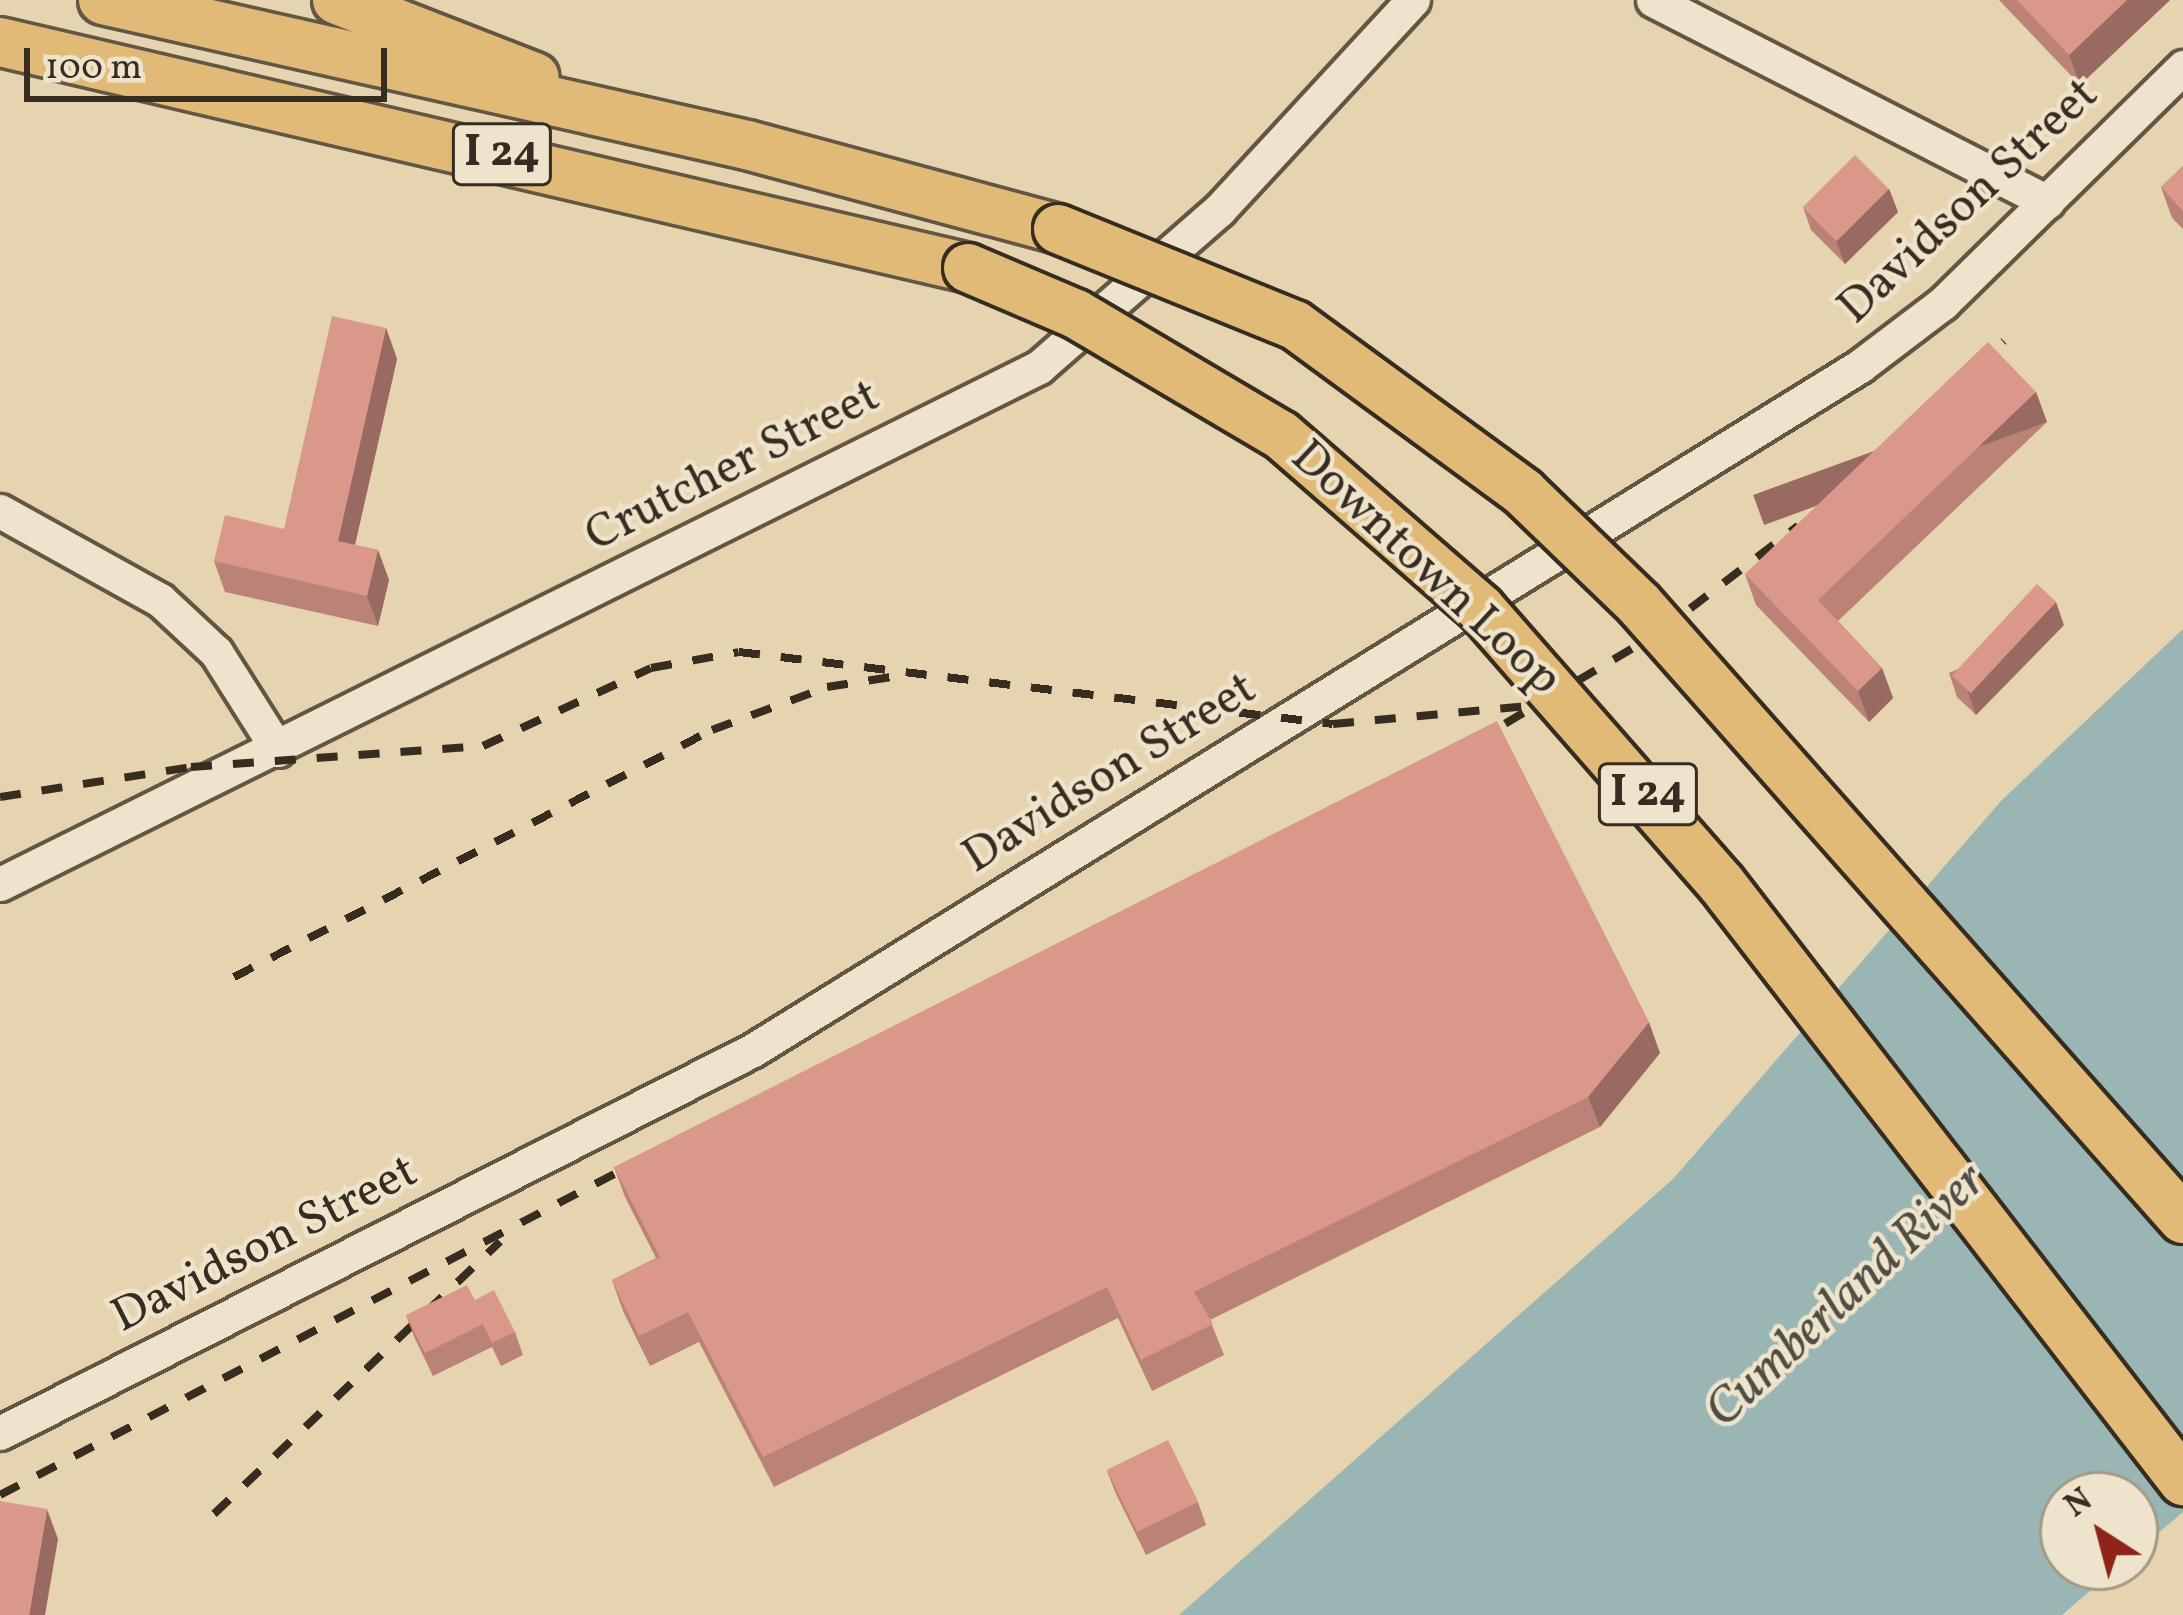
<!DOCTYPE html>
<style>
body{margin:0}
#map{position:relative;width:2183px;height:1615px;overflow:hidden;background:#e5d4af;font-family:Vollkorn,serif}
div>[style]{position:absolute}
.water>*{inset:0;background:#99b6b4}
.roads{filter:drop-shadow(3px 0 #625644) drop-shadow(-3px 0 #625644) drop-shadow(0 3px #625644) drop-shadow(0 -3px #625644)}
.minor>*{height:33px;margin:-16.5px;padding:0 16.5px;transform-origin:16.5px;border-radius:16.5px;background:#eee3cb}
.highway>*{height:48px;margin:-24px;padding:0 24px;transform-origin:24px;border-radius:24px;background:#e2ba78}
.rail>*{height:8px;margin-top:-4px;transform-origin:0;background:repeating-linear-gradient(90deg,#362c20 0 21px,transparent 0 42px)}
.bridges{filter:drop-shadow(3px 0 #362c20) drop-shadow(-3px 0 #362c20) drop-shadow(0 3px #362c20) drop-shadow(0 -3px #362c20)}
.highway-bridge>*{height:48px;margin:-24px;padding:0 24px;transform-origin:24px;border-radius:24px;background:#e2ba78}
.wall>*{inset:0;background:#bb8377}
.shaded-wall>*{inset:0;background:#996a61;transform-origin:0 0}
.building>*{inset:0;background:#da988a;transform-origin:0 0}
span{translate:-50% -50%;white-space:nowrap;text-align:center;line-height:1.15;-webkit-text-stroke:9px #eee3cb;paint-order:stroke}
.shield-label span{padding:3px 9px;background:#eee3cb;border:3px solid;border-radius:9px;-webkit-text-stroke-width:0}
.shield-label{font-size:45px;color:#362c20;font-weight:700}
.street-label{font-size:48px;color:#362c20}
.water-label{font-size:51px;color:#4f4e45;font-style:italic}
.north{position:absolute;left:2039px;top:1471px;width:120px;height:120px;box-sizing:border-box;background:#eee3cb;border:3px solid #a49a87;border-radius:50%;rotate:324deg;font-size:33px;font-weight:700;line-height:48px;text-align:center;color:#362c20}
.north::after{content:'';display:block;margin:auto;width:42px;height:54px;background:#8f2418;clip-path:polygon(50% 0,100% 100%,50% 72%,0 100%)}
.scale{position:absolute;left:24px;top:48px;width:363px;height:54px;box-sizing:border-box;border:6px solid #362c20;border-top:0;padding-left:15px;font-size:36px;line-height:42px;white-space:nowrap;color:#362c20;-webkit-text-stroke:9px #eee3cb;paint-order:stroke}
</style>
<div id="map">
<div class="water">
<i style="clip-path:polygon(2183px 629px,2183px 1512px,2135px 1553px,2135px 1495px,2063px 1495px,2063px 1567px,2118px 1567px,2062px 1615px,1179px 1615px,1673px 1179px,2001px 801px)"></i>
</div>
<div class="roads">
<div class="minor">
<i style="left:1653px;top:0;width:443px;rotate:27.1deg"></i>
<i style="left:0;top:511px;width:183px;rotate:29.1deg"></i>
<i style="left:160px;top:600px;width:76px;rotate:42.9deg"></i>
<i style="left:216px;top:652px;width:116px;rotate:57.7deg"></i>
<i style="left:0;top:884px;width:1161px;rotate:-26.45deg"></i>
<i style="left:1039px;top:367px;width:239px;rotate:-41.1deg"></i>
<i style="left:1219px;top:210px;width:286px;rotate:-47.3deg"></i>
<i style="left:0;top:1433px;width:845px;rotate:-26.96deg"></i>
<i style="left:753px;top:1050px;width:1301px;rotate:-31.71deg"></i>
<i style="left:1860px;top:366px;width:104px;rotate:-37.2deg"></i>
<i style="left:1943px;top:303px;width:337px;rotate:-44.5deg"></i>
</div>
<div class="highway">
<i style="left:103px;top:0;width:660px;rotate:12.69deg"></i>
<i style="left:747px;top:145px;width:322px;rotate:15.1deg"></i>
<i style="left:337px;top:0;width:212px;rotate:21.3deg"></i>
<i style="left:0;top:42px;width:994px;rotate:13.14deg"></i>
</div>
</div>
<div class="rail">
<i style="left:1972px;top:370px;width:43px;rotate:-42.2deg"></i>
<i style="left:1469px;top:745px;width:218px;rotate:-30.6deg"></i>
<i style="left:1657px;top:634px;width:178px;rotate:-37.5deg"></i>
<i style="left:0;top:797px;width:193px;rotate:-8.9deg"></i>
<i style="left:191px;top:767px;width:293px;rotate:-4.1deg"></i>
<i style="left:483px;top:746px;width:185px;rotate:-24.9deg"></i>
<i style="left:651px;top:668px;width:89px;rotate:-10.3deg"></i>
<i style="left:739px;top:652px;width:598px;rotate:6.91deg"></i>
<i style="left:1333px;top:724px;width:196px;rotate:-5.3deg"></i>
<i style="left:234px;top:977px;width:538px;rotate:-27.33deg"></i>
<i style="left:712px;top:730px;width:123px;rotate:-20.5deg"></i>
<i style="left:827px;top:687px;width:65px;rotate:-8.9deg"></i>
<i style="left:0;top:1495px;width:725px;rotate:-27.59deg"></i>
<i style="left:214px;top:1514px;width:395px;rotate:-43.6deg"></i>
</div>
<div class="bridges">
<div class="highway-bridge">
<i style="left:1058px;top:229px;width:256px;rotate:22.1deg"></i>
<i style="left:1295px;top:325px;width:283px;rotate:36.2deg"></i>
<i style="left:1523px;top:492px;width:161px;rotate:44deg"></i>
<i style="left:1639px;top:604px;width:821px;rotate:48.51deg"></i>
<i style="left:968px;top:268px;width:117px;rotate:23.1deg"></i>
<i style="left:1076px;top:314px;width:238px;rotate:30.6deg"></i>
<i style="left:1281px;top:435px;width:265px;rotate:41deg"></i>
<i style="left:1481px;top:609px;width:364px;rotate:48.8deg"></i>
<i style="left:1721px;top:883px;width:756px;rotate:52.31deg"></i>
</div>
</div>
<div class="wall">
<i style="clip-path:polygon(1999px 0,2170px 0,2080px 85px)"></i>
<i style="clip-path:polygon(2183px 166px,2183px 229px,2172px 218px,2161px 187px)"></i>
<i style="clip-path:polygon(1889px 189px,1898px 212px,1845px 264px,1811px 230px,1803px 207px)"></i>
<i style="clip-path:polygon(386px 328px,397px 359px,355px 545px,378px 550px,389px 580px,378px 626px,225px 592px,214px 561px,284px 529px)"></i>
<i style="clip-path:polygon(2036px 392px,2047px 422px,1838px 621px,1882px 668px,1893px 698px,1869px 722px,1756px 605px,1745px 574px)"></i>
<i style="clip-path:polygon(2064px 625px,1976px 715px,1957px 697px,1949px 673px)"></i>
<i style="clip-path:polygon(1660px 1053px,1600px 1127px,1210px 1320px,1224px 1355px,1152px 1391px,1118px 1318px,774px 1487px,699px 1342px,650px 1366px,623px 1311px,612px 1280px,656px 1258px,625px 1197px,614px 1167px)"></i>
<i style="clip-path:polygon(475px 1300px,515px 1332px,523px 1355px,501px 1366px,492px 1347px,433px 1376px,415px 1339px,406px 1315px)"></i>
<i style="clip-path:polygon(1107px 1471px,1198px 1502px,1206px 1525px,1146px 1555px,1116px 1494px)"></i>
</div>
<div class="shaded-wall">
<i style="clip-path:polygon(2127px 0,2170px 0,2080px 85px,2069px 55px)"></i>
<i style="clip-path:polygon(1889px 189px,1898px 212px,1845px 264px,1836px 241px)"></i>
<i style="clip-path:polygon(386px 328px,397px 359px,349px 571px,338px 541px)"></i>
<i style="left:2036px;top:392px;width:32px;height:301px;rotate:70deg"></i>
<i style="clip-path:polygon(378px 550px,389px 580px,378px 626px,367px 596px)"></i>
<i style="clip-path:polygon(2056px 602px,2064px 625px,1976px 715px,1968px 692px)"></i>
<i style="clip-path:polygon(1882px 668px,1893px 698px,1869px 722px,1858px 691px)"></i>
<i style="clip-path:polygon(1649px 1022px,1660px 1053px,1600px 1127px,1588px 1097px)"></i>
<i style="clip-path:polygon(47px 1509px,58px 1539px,45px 1615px,29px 1615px)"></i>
</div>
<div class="building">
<i style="clip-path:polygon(2017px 0,2127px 0,2069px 55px)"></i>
<i style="left:1855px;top:155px;width:48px;height:74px;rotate:45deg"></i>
<i style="clip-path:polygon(2183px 166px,2183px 211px,2161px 187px)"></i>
<i style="clip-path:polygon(332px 316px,386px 328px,338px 541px,378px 550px,367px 596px,214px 561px,225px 515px,284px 529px)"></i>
<i style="clip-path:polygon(1988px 342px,2036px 392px,1818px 600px,1882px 668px,1858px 691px,1745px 574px)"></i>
<i style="left:2037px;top:584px;width:26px;height:125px;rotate:43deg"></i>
<i style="clip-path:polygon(1497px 721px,1649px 1022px,1588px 1097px,1194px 1292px,1213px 1324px,1141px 1360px,1107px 1287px,763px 1457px,688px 1312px,639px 1336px,612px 1280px,660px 1257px,614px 1167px)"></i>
<i style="clip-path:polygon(467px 1285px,475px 1300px,494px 1290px,515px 1332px,492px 1343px,483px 1324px,425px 1353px,406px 1315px)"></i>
<i style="left:1168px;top:1440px;width:69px;height:68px;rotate:64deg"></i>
<i style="clip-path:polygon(0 1501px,47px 1509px,29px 1615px,0 1615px)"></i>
</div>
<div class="shield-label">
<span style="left:502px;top:154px">I 24</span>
<span style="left:1648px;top:794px">I 24</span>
</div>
<div class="street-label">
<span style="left:1969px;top:202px;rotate:-43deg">Davidson Street</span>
<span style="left:733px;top:467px;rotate:-27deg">Crutcher Street</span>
<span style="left:1425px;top:569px;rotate:43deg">Downtown Loop</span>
<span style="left:1110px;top:774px;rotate:-32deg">Davidson Street</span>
<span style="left:265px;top:1245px;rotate:-27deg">Davidson Street</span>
</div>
<div class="water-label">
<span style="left:1847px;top:1297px;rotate:-43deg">Cumberland River</span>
</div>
<div class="north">N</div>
<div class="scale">100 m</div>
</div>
